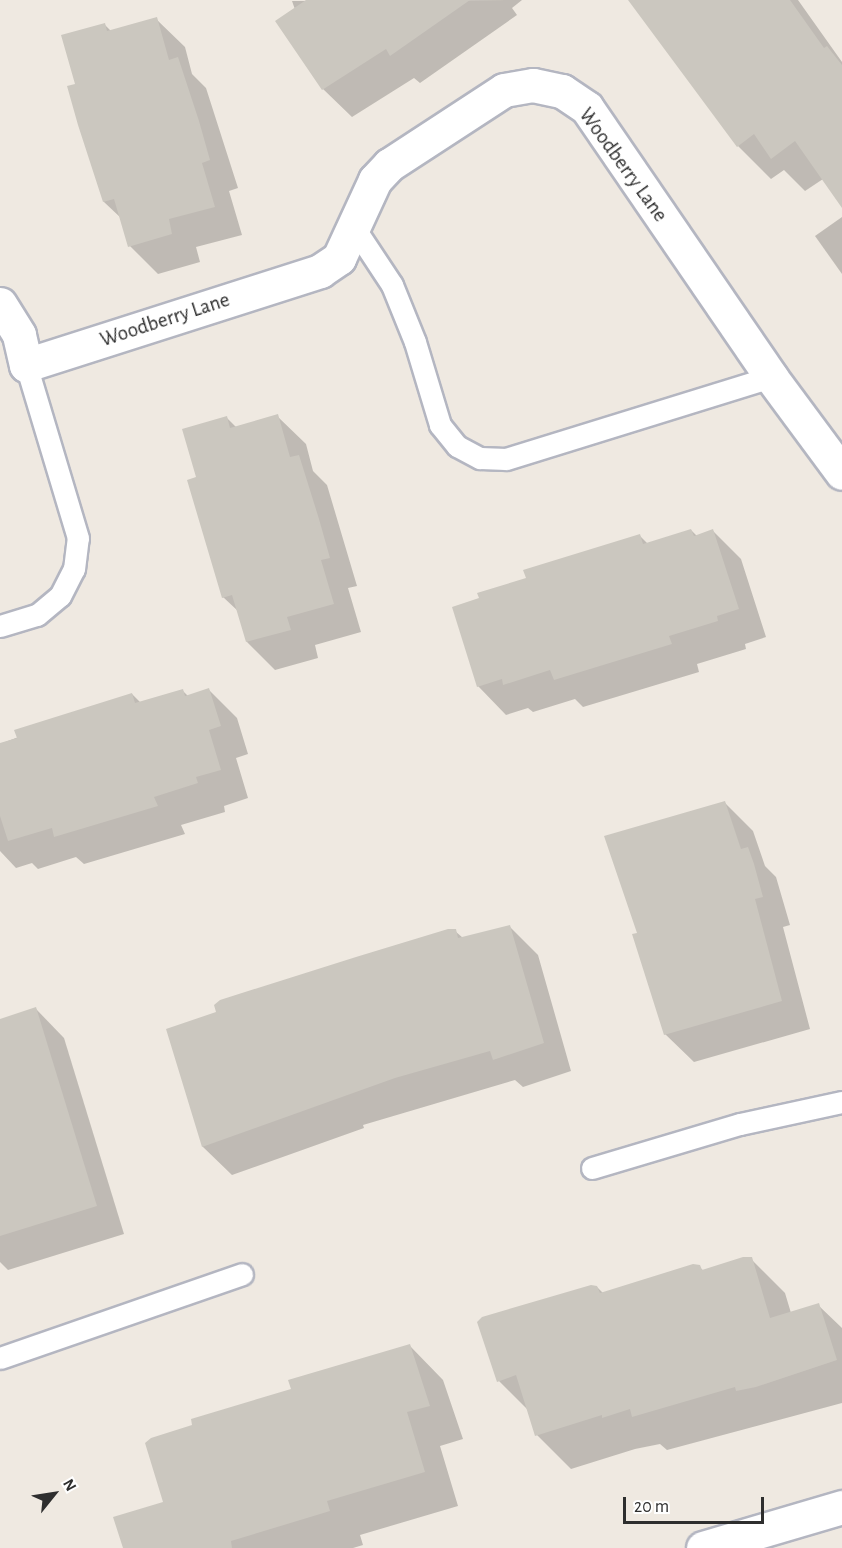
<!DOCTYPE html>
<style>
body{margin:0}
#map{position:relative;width:842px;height:1548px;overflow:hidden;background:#efe9e1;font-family:"Alegreya Sans",sans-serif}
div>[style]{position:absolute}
.shadow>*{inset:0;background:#0003}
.building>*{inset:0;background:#cbc7bf}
.roads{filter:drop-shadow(2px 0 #b4b6c1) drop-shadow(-2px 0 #b4b6c1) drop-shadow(0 2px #b4b6c1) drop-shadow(0 -2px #b4b6c1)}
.service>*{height:21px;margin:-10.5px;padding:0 10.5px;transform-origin:10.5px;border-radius:10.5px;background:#fff}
.minor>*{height:33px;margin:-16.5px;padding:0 16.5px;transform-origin:16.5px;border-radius:16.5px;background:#fff}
.tertiary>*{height:33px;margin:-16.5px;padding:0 16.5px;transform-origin:16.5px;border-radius:16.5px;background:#fff}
span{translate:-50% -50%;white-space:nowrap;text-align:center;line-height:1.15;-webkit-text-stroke:5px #fff;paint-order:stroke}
.street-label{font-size:21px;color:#2e2e2e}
.north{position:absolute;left:24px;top:1464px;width:60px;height:60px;-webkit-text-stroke:4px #fff;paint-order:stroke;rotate:60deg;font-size:16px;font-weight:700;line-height:24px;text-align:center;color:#2e2e2e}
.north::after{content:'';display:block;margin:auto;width:21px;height:27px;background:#2e2e2e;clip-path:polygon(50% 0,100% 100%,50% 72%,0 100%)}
.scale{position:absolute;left:623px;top:1497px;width:141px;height:27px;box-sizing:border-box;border:3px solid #2e2e2e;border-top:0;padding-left:8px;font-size:18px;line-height:21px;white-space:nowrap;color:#2e2e2e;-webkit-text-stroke:4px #fff;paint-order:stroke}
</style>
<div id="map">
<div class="shadow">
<i style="clip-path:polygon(522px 0,512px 8px,517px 15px,420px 83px,414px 78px,352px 117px,323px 89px,292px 1px)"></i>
<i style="clip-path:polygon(639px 0,798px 0,842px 62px,842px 206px,823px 179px,805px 191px,784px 170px,771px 179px,738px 146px)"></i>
<i style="clip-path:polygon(156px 19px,185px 47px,192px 74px,206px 88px,238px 188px,229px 191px,242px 235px,196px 247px,200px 262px,158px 274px,130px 246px,122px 219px,104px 202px,77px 86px,104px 24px,111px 31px)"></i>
<i style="clip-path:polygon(842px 217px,842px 274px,815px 236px)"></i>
<i style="clip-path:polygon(277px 416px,306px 444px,313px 471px,327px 485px,357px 586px,348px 588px,361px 632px,315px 645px,318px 658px,275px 670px,247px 642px,239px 612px,223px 597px,198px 478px,226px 417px,237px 428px)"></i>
<i style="clip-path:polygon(691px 530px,697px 536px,713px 531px,741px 559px,766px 637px,745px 644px,746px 649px,697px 664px,699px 672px,583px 707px,575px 699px,533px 712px,528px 708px,506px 715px,478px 686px,481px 599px,640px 536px,648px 544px)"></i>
<i style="clip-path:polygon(182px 690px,188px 696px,209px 690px,237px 718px,248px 754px,236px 758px,248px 798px,224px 806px,225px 812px,181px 825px,185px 834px,84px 864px,76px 857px,38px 869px,32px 863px,16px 868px,0 851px,0 744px,132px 694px,141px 703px)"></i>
<i style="clip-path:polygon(724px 802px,753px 831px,765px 866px,776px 877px,790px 925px,783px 927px,810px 1029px,694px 1062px,665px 1034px,639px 934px)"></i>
<i style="clip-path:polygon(509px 926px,538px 955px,571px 1071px,523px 1087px,515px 1080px,363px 1125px,364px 1128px,232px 1175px,203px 1147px,168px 1030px,455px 931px,463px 938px)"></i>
<i style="clip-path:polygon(36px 1009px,64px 1038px,124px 1234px,8px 1270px,0 1262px,0 1020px)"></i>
<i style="clip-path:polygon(751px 1259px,785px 1293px,791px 1313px,818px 1305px,842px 1328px,842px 1403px,667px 1450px,660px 1444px,635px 1449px,571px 1469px,537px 1435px,529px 1411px,499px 1381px,597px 1287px,603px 1293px,699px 1267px,704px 1271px)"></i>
<i style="clip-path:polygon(410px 1346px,443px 1380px,463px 1439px,440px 1446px,458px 1506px,360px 1535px,363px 1545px,353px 1548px,124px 1548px,164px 1503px,293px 1390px)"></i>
</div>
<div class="building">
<i style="clip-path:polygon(306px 0,470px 0,390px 56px,386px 49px,322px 90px,275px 21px)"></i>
<i style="clip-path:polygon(628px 0,790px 0,824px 48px,827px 46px,842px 65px,842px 208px,795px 141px,771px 159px,754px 134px,737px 147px)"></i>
<i style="clip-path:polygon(157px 17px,169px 60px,178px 57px,199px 121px,210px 160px,202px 163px,215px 207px,169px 219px,172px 234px,128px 247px,114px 199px,103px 202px,78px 125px,67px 86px,75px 84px,61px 35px,105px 23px,107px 31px)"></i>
<i style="clip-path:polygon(278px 414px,290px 457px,299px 455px,319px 519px,330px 558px,321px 560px,334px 604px,287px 617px,291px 630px,246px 642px,232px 595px,222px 598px,187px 480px,196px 477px,182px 429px,227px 416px,230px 428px)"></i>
<i style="clip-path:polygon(691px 529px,694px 536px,713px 529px,739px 609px,717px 616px,718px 621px,669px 636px,672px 644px,554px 680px,550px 670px,503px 685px,502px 679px,477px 687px,452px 607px,479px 598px,477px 593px,526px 578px,523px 570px,640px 534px,643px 544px)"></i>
<i style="clip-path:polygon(209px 688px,221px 726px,209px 730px,221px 770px,196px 777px,198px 783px,154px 797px,158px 806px,54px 837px,52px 828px,8px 841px,0 816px,0 743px,17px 738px,14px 730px,132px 693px,135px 703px,183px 689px,185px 696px)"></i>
<i style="clip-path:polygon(725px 801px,741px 849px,748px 847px,754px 864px,763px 897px,755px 899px,782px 1001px,664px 1035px,632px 934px,637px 933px,604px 836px)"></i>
<i style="clip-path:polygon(510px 925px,544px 1043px,493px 1060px,490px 1051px,395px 1078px,202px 1147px,166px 1029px,216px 1012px,214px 1005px,220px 1000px,356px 957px,448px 929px,456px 929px,458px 938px)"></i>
<i style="clip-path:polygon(36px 1007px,97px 1206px,0 1236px,0 1019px)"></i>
<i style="clip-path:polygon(743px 1257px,752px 1257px,770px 1318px,819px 1303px,837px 1360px,756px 1387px,736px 1391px,735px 1387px,632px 1417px,630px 1409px,602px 1418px,602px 1415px,535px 1436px,516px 1375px,497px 1382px,477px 1322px,482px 1317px,591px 1285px,597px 1286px,600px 1293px,693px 1264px,700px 1265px,702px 1270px)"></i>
<i style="clip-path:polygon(410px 1344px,430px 1406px,407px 1412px,425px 1472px,327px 1501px,330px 1511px,231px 1541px,232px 1548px,123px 1548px,113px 1517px,163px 1502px,145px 1443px,151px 1438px,192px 1425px,191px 1419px,291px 1389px,288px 1380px)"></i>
</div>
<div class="roads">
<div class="service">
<i style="left:355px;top:229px;width:67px;rotate:56.5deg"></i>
<i style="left:392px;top:285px;width:61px;rotate:68deg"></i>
<i style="left:415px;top:342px;width:87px;rotate:73.2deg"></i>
<i style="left:440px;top:425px;width:27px;rotate:51deg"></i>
<i style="left:457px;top:446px;width:26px;rotate:28deg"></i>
<i style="left:480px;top:458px;width:26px;rotate:2deg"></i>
<i style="left:506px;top:459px;width:277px;rotate:-17.2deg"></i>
<i style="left:0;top:626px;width:39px;rotate:-17deg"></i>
<i style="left:37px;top:615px;width:30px;rotate:-40deg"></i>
<i style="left:60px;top:596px;width:30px;rotate:-63deg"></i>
<i style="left:74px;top:569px;width:31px;rotate:-83deg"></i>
<i style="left:78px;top:538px;width:181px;rotate:-106.7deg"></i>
<i style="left:592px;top:1168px;width:154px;rotate:-16.6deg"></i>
<i style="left:740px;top:1124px;width:104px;rotate:-12.2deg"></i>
<i style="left:0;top:1358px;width:256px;rotate:-19.1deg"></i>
</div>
<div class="minor">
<i style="left:0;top:304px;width:36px;rotate:58deg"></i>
<i style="left:19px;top:335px;width:31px;rotate:77deg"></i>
<i style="left:26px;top:365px;width:309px;rotate:-17.7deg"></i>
<i style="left:320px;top:271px;width:23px;rotate:-34deg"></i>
<i style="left:339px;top:258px;width:86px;rotate:-65.2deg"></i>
<i style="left:375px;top:180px;width:21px;rotate:-47deg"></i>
<i style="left:389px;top:165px;width:137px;rotate:-33.1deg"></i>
<i style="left:504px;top:90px;width:29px;rotate:-10deg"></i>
<i style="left:533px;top:85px;width:30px;rotate:12deg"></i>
<i style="left:562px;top:91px;width:30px;rotate:34deg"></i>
<i style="left:587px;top:108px;width:326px;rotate:55.6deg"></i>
<i style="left:771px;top:377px;width:119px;rotate:53.5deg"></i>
</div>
<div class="tertiary">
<i style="left:703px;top:1548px;width:145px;rotate:-16.4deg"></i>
</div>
</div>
<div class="street-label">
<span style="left:623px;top:165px;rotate:54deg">Woodberry Lane</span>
<span style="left:165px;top:320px;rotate:-18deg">Woodberry Lane</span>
</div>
<div class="north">N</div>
<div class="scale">20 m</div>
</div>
